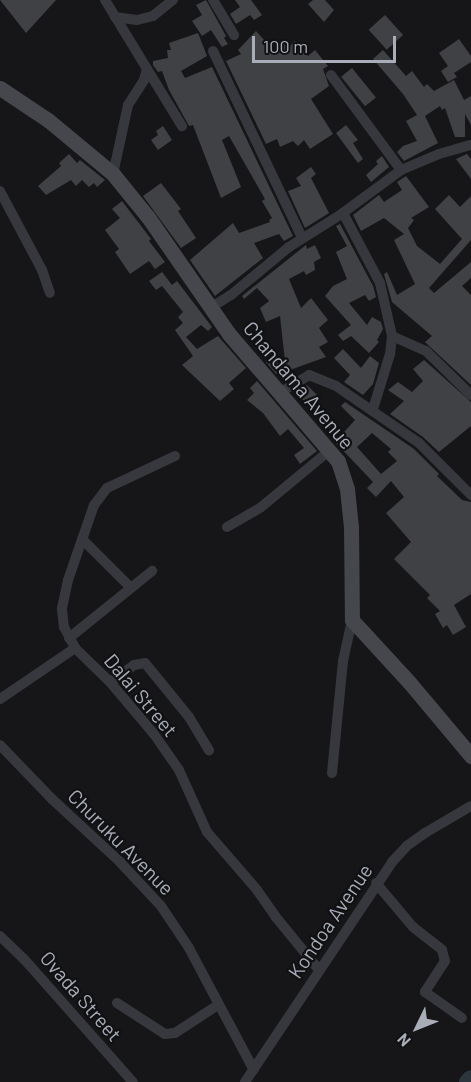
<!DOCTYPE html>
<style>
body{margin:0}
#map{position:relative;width:471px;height:1082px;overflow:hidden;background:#161618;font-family:Barlow,sans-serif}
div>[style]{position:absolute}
.river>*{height:18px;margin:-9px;padding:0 9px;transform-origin:9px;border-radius:9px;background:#2c353c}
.building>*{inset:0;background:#404145;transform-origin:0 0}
.street>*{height:10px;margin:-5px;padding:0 5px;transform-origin:5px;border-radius:5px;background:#37383d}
.secondary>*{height:15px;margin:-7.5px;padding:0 7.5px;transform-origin:7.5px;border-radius:7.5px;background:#45474d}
span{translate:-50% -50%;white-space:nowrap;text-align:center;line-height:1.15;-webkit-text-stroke:4.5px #111113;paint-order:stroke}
.street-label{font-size:20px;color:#a8adb8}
.north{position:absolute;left:387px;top:998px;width:60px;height:60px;-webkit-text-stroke:4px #111113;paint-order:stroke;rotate:227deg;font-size:16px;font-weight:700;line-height:24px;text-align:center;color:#a8adb8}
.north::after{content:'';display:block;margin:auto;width:21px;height:27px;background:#a8adb8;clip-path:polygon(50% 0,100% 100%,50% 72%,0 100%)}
.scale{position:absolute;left:252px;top:36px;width:144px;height:27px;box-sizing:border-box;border:3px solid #a8adb8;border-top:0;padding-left:8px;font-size:18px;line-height:21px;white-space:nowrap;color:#a8adb8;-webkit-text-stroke:4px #111113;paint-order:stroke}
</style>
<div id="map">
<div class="river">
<i style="left:468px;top:1082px;width:4px;rotate:-45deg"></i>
</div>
<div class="building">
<i style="clip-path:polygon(0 0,56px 0,26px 33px)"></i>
<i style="clip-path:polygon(206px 0,226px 36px,224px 38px,228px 44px,222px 47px,211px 30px,202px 36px,192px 21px,202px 15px,196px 5px)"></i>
<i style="clip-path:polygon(235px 0,251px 0,262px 15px,254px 20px,250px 15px,236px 24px,230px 14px,240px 7px)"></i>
<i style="clip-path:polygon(313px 0,325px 0,334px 10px,324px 22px,308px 4px)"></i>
<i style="left:385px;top:15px;width:27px;height:22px;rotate:48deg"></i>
<i style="clip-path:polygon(256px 31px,275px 52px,285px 44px,288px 48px,295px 41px,308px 56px,315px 50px,328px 66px,323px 69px,329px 86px,311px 99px,333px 134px,310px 149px,304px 140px,298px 146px,293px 141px,280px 147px,277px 139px,266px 144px,226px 61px,241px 54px,238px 50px)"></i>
<i style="clip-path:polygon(198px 33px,207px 56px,181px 71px,185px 78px,212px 67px,293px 236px,284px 241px,279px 234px,254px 243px,263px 258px,215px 296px,190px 260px,233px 223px,239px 233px,270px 222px,269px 220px,272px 218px,262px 201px,265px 199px,229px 136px,222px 140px,241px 187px,221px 198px,193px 125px,189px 126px,169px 90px,162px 71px,158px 72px,153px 65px,153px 61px,168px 58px,167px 50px,171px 50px,169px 43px)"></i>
<i style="clip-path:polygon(459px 39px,471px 56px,471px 62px,454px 73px,457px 77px,448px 82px,441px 71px,448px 66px,439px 53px)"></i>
<i style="clip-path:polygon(383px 50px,406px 76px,412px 71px,424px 87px,427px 84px,434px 91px,454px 80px,464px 100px,471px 96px,471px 125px,465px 114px,465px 137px,455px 137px,445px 108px,442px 110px,440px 106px,425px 116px,438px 143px,404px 161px,397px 152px,403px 146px,417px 141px,406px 121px,417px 115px,403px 94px,373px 59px)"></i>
<i style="left:352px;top:68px;width:38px;height:14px;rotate:51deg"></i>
<i style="clip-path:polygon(346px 125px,358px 140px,353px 143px,363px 159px,358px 163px,336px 133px)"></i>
<i style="clip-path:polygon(163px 126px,172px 140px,158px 150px,151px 140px,158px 135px,156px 131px)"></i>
<i style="clip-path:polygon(69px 154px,77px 163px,80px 160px,105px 180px,97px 187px,94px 183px,89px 187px,82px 180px,76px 186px,71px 180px,46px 195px,38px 186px,61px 166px,59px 163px)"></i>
<i style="clip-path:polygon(467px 154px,471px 159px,471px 179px,456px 159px)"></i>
<i style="clip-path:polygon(382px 156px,389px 167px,371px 182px,366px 175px,378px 164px,376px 161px)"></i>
<i style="clip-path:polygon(311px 167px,316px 174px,311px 178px,329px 213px,305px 228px,288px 191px,301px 186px,296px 178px)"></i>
<i style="clip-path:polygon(406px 176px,429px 207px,411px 218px,414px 220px,408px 228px,417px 246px,440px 264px,462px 239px,435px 209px,449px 195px,460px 207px,471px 196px,471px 240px,429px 288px,434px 293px,471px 262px,471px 278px,462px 286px,471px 295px,471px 385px,425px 342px,432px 336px,392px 302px,384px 274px,387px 272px,397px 295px,415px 284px,394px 240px,404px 234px,384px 218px,361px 231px,353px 215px,379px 195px,384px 202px,402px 190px,397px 182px)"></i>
<i style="clip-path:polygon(161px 183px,181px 209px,178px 211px,196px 238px,181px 248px,143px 196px)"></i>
<i style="clip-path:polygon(122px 201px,151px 239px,149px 241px,165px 262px,155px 269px,149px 261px,130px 274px,115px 252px,119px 249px,105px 230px,120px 218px,112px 209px)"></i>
<i style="clip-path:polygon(340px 224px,373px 286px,376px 297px,369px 301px,365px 295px,349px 303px,367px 325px,372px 317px,381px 322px,383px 329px,377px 340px,379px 342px,369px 353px,351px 336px,343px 341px,338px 335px,351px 325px,325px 296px,333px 286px,347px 279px,336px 252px,347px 246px,336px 226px)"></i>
<i style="clip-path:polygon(306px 245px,307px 249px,315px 245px,321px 258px,314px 262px,315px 270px,306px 275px,304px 271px,289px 279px,301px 308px,311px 298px,328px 320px,319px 328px,328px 342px,319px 347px,326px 357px,287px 371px,292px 376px,286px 380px,279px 371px,276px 374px,266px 362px,272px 357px,286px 370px,280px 316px,266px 322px,260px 308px,269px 301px,257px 288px,244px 299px,242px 296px)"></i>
<i style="clip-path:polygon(162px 272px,172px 285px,177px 281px,212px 327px,208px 331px,201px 325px,186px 337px,197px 349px,218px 336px,246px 368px,229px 383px,234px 389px,220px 401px,182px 365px,193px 356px,175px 330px,183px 323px,178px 317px,183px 312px,162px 286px,156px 290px,149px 281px)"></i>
<i style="clip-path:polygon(343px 349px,361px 368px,370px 356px,379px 363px,373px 384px,363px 395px,344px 382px,350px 375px,334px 358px)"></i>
<i style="clip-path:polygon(424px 360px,471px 402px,471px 426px,439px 452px,423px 437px,390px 414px,404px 401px,388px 390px,398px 382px,412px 392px,423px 381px,413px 369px)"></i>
<i style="clip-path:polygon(257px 381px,317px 451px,300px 464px,294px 455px,304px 448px,288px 429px,280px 436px,263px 413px,247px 400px,254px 393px,250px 388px)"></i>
<i style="clip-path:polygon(307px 385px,319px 397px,308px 406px,296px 392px)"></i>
<i style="clip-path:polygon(evenodd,345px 402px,414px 449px,439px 474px,437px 476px,462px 500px,471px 502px,471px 594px,454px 605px,466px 627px,453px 635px,447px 625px,443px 628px,435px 614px,440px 611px,427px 598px,430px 595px,394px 559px,411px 542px,386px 513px,404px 497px,391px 481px,376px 497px,367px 488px,373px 482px,335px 442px,355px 420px,341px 406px,345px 402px,372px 433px,391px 449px,388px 452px,397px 461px,381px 474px,357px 447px,372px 433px)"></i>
</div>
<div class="street">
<i style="left:105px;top:0;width:148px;rotate:58.6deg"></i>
<i style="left:213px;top:0;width:41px;rotate:59deg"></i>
<i style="left:115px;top:17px;width:22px;rotate:8deg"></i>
<i style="left:137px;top:20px;width:16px;rotate:-14deg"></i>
<i style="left:153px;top:16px;width:26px;rotate:-39deg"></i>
<i style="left:213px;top:51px;width:207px;rotate:64.5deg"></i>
<i style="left:331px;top:75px;width:118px;rotate:53.6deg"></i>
<i style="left:113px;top:174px;width:71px;rotate:-77.7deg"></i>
<i style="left:128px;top:105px;width:30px;rotate:-57deg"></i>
<i style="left:144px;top:80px;width:11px;rotate:-75deg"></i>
<i style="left:0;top:191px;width:89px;rotate:62deg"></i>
<i style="left:42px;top:270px;width:24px;rotate:71deg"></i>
<i style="left:343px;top:213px;width:79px;rotate:62.1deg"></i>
<i style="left:380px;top:283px;width:54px;rotate:77.2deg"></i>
<i style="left:392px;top:336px;width:18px;rotate:96deg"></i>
<i style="left:390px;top:354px;width:58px;rotate:107.2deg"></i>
<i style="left:210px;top:308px;width:25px;rotate:-32deg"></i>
<i style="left:231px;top:295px;width:75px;rotate:-39.6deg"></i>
<i style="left:289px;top:247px;width:60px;rotate:-32.1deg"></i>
<i style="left:340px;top:215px;width:76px;rotate:-36.4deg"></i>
<i style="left:401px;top:170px;width:41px;rotate:-22.8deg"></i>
<i style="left:439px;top:154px;width:33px;rotate:-16deg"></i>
<i style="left:392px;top:336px;width:37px;rotate:24deg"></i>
<i style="left:426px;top:351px;width:63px;rotate:44.4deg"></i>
<i style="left:281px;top:392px;width:33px;rotate:-31deg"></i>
<i style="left:309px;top:375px;width:29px;rotate:22deg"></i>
<i style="left:336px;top:386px;width:101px;rotate:34.5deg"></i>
<i style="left:419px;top:443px;width:74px;rotate:45deg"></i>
<i style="left:175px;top:456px;width:75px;rotate:154.8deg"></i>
<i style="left:107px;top:488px;width:21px;rotate:127deg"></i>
<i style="left:94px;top:505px;width:79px;rotate:109.1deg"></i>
<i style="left:68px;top:580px;width:30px;rotate:102deg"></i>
<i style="left:62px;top:609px;width:18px;rotate:84deg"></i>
<i style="left:64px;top:627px;width:24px;rotate:62deg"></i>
<i style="left:75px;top:648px;width:49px;rotate:44.2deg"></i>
<i style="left:110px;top:682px;width:68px;rotate:49.8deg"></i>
<i style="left:154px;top:734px;width:44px;rotate:55.2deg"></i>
<i style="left:179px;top:770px;width:68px;rotate:65.7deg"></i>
<i style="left:207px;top:832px;width:77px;rotate:49.2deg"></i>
<i style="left:257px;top:890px;width:32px;rotate:55deg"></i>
<i style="left:275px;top:916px;width:70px;rotate:50.8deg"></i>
<i style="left:227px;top:527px;width:38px;rotate:-30deg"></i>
<i style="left:260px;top:508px;width:91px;rotate:-39.6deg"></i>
<i style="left:82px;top:539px;width:68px;rotate:45deg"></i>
<i style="left:69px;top:638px;width:107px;rotate:-38.9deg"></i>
<i style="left:110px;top:682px;width:29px;rotate:-35deg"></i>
<i style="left:134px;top:665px;width:11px;rotate:-10deg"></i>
<i style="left:145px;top:663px;width:70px;rotate:50.8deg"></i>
<i style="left:189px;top:717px;width:39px;rotate:59deg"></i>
<i style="left:0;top:699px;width:91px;rotate:-34.2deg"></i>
<i style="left:0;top:745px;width:75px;rotate:46.1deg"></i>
<i style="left:52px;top:799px;width:93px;rotate:42.8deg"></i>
<i style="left:120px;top:862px;width:60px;rotate:47deg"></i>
<i style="left:161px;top:906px;width:50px;rotate:56.3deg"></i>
<i style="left:189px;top:948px;width:138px;rotate:62deg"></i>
<i style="left:332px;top:773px;width:113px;rotate:-84.4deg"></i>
<i style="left:343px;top:661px;width:42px;rotate:-77.6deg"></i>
<i style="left:376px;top:883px;width:57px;rotate:49.9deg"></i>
<i style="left:413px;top:927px;width:37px;rotate:38deg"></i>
<i style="left:442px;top:950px;width:11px;rotate:75deg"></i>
<i style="left:445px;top:961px;width:37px;rotate:123deg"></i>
<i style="left:425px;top:992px;width:45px;rotate:35.1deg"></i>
<i style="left:0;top:936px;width:33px;rotate:44deg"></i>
<i style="left:24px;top:959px;width:164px;rotate:48.5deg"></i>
<i style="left:117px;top:1003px;width:57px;rotate:32.9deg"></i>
<i style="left:165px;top:1034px;width:10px;rotate:-6deg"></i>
<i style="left:175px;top:1033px;width:51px;rotate:-33.1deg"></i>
<i style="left:245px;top:1082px;width:265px;rotate:-56.2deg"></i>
<i style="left:392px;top:862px;width:23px;rotate:-47deg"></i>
<i style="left:408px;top:845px;width:21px;rotate:-35deg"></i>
<i style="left:425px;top:833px;width:53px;rotate:-30.4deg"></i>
</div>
<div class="secondary">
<i style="left:0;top:88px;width:58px;rotate:33.7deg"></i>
<i style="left:48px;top:120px;width:85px;rotate:39.7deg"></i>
<i style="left:113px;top:174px;width:55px;rotate:50.9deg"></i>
<i style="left:148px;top:217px;width:142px;rotate:55.3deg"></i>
<i style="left:229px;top:334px;width:167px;rotate:49.4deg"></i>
<i style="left:338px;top:461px;width:29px;rotate:72deg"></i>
<i style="left:347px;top:489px;width:38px;rotate:84deg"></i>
<i style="left:351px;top:527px;width:93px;rotate:89.4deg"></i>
<i style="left:352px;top:620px;width:84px;rotate:47.4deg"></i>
<i style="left:409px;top:682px;width:97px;rotate:50deg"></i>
</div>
<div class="street-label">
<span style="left:299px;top:385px;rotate:50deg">Chandama Avenue</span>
<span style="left:141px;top:695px;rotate:50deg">Dalai Street</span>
<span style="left:121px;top:842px;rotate:45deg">Churuku Avenue</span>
<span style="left:330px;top:921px;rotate:-56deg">Kondoa Avenue</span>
<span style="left:81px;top:996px;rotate:49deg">Ovada Street</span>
</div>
<div class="north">N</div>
<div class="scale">100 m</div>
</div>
